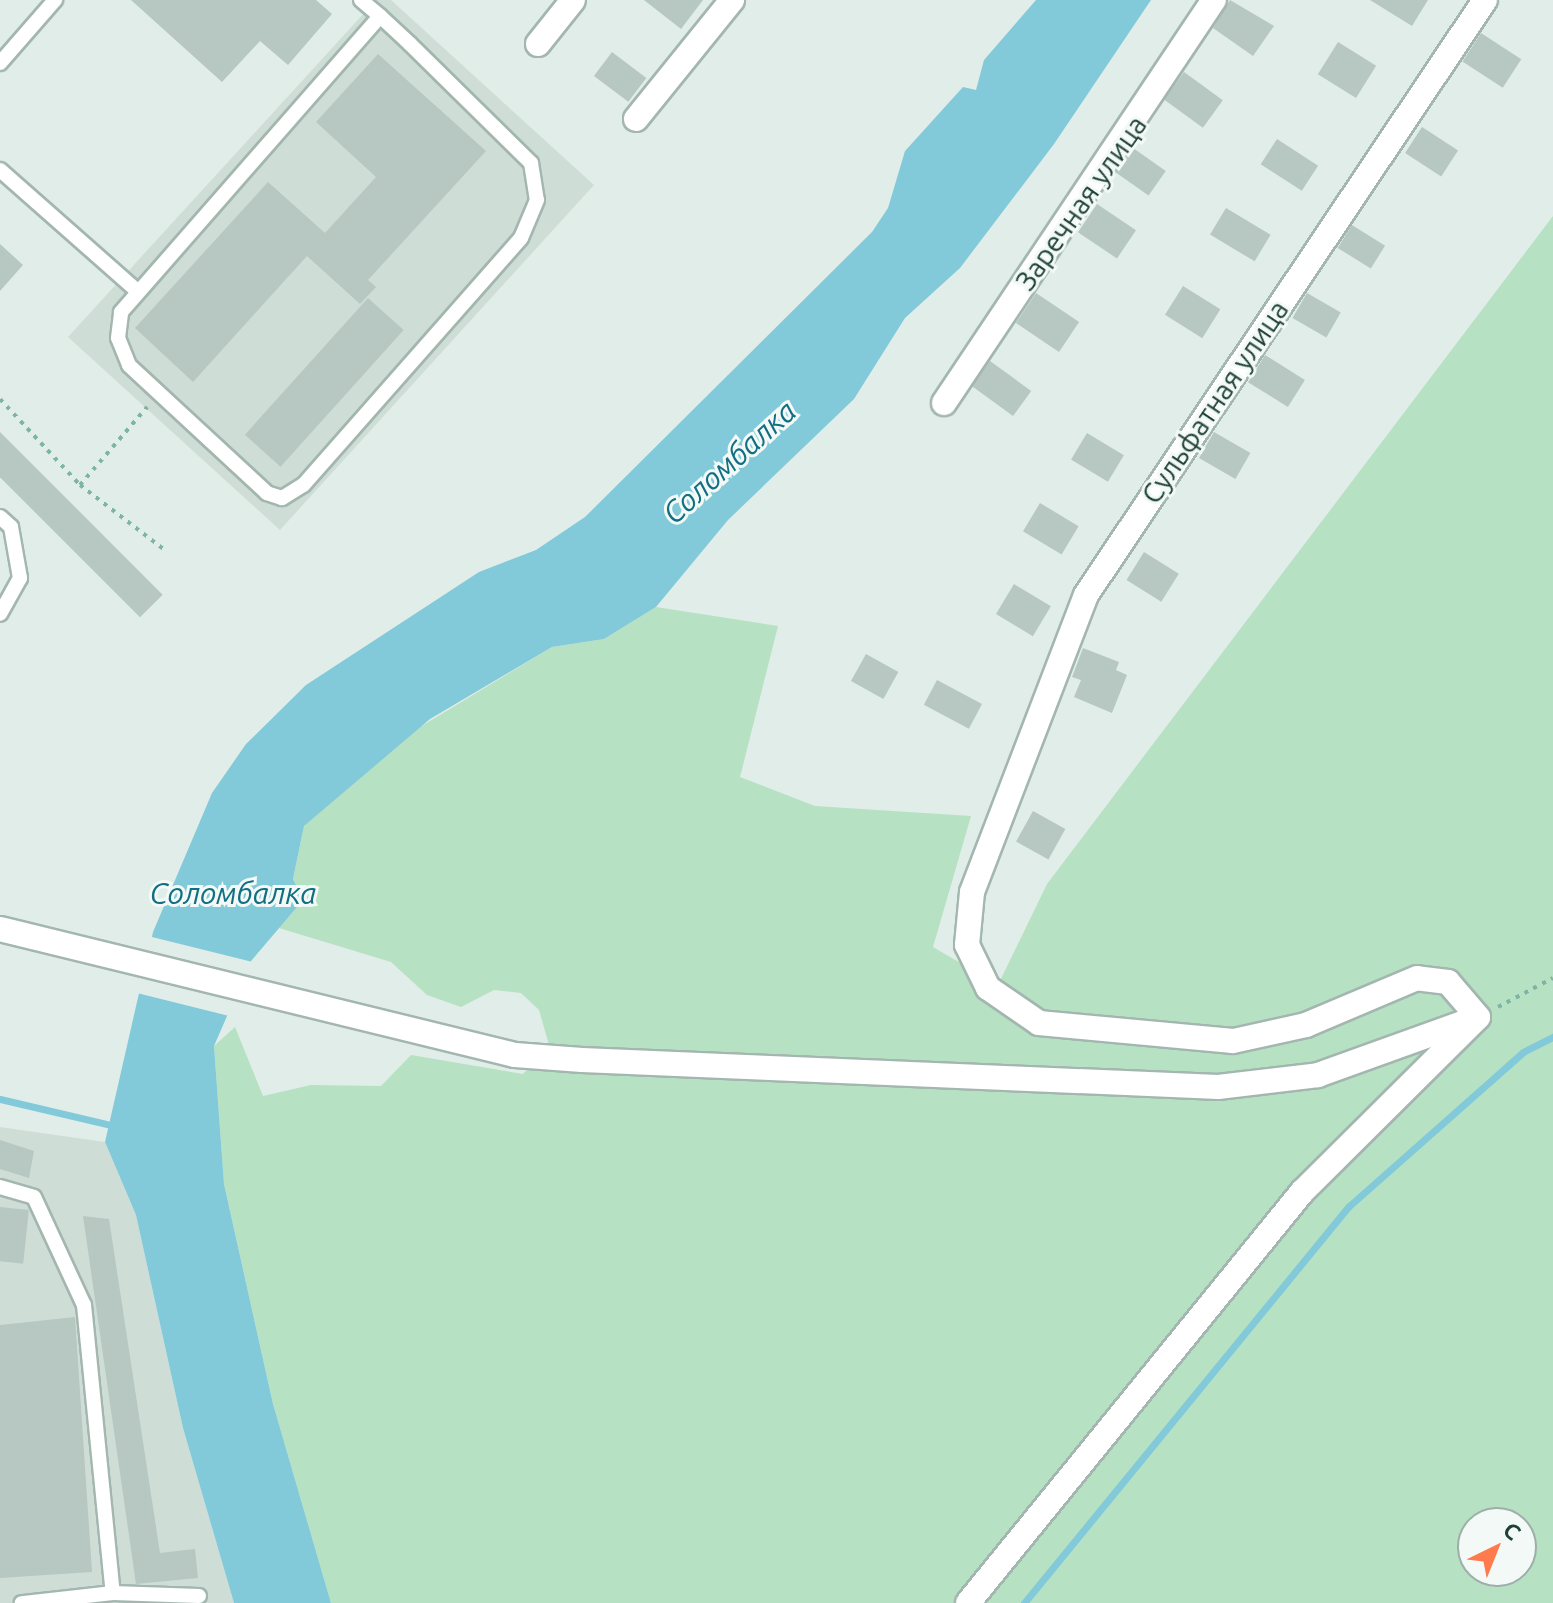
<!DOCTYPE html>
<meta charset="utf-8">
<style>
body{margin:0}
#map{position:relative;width:1553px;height:1603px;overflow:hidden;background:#e1ede8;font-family:Ubuntu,sans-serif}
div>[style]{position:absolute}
.built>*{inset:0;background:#cfddd7}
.green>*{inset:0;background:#b7e1c3}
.water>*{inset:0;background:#82cad9}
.pier>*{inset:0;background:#e1ede8;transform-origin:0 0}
.stream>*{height:7px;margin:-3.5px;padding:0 3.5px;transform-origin:3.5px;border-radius:3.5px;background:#82cad9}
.building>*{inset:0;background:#b6c8c1;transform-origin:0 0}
.path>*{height:4px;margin-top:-2px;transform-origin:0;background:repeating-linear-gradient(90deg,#7eb4a4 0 4px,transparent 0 10px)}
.roads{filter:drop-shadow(2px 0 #a3b6af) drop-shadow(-2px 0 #a3b6af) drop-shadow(0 2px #a3b6af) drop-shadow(0 -2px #a3b6af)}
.service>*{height:14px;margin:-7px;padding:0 7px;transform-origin:7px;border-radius:7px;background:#fff}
.minor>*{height:24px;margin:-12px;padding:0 12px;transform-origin:12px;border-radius:12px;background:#fff}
span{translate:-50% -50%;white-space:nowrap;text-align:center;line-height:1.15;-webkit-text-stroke:6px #f2f9f6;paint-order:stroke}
.street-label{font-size:28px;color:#1f4037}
.water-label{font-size:30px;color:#126f83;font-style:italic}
.north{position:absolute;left:1457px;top:1507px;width:80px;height:80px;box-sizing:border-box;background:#f2f9f6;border:2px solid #9eafaa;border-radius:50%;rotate:43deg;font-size:22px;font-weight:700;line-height:32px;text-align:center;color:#1f4037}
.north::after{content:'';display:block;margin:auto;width:28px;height:36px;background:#ff7b4d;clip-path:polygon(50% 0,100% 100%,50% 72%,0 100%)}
</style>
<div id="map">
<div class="built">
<i style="clip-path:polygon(376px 0,391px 0,594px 185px,280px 530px,68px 337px)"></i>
<i style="clip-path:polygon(0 1127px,105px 1142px,136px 1215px,183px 1428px,234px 1603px,0 1603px)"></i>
</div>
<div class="green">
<i style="clip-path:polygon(evenodd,1553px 216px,1553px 1603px,331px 1603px,273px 1404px,224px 1184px,214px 1046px,235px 1027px,263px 1096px,311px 1085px,381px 1086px,411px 1055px,523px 1074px,549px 1045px,539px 1010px,521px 993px,494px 990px,461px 1007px,427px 995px,391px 962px,279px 928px,303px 900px,293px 879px,304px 826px,392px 744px,552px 647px,604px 639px,656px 607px,778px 626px,740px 777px,815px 806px,971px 816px,933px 947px,998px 985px,1047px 884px,1553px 216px,1473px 1523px,1521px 1523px,1521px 1571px,1473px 1571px,1473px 1523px)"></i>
</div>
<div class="water">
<i style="clip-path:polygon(1036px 0,1151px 0,1054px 144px,960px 268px,905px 318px,854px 399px,728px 520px,656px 607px,604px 639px,552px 647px,430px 719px,304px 826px,293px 879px,303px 900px,251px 961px,214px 1046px,224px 1184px,273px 1404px,331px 1603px,234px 1603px,183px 1428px,136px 1215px,105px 1142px,153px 932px,212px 793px,246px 744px,306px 685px,479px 572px,536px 550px,585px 517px,872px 232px,888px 208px,905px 151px,963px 87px,976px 90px,984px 60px)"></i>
</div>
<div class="pier">
<i style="left:148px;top:936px;width:110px;height:58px;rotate:14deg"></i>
</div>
<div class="stream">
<i style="left:0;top:1099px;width:110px;rotate:13.2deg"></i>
<i style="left:1024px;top:1603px;width:512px;rotate:-50.71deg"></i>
<i style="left:1348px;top:1207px;width:234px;rotate:-41.5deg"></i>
<i style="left:1523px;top:1052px;width:34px;rotate:-27deg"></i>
</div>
<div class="building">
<i style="clip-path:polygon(131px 0,316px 0,332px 14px,288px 65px,260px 41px,222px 82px)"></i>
<i style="clip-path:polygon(644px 0,703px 0,681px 29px)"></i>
<i style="clip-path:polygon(1230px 0,1274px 26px,1253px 56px,1213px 28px)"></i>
<i style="clip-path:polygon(1370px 0,1428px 0,1412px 26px)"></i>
<i style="left:1481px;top:33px;width:48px;height:34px;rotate:33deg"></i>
<i style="left:1338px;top:42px;width:45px;height:38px;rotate:32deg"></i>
<i style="left:612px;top:52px;width:43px;height:30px;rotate:37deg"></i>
<i style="clip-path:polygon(378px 54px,486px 151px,368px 280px,376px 287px,360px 304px,307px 256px,193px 382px,135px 328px,268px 182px,325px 233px,376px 177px,316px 122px)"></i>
<i style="left:1184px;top:72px;width:48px;height:34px;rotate:36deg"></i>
<i style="left:1422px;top:127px;width:43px;height:31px;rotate:33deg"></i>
<i style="left:1277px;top:139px;width:49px;height:30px;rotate:33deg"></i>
<i style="left:1133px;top:148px;width:40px;height:30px;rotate:35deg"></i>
<i style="left:1097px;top:204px;width:47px;height:34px;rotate:34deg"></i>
<i style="left:1226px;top:208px;width:52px;height:31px;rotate:31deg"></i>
<i style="left:1352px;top:225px;width:39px;height:27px;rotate:32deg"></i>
<i style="clip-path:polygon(0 244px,23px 265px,0 291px)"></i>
<i style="left:1183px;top:286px;width:44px;height:34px;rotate:32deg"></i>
<i style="left:1036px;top:293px;width:52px;height:36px;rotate:34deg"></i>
<i style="left:1307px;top:293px;width:39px;height:29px;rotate:30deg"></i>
<i style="left:368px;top:298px;width:48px;height:184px;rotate:42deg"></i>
<i style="left:1265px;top:355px;width:47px;height:32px;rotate:32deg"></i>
<i style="left:990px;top:361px;width:51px;height:31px;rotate:36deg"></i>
<i style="left:0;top:432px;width:230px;height:32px;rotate:45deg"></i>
<i style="left:1214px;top:432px;width:42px;height:30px;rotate:30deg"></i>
<i style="left:1087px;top:433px;width:43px;height:31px;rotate:31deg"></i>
<i style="left:1040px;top:503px;width:45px;height:33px;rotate:31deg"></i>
<i style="left:1144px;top:552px;width:41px;height:33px;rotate:32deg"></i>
<i style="left:1014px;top:584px;width:43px;height:35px;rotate:31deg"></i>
<i style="clip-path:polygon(1083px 648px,1119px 662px,1116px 670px,1127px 675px,1112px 713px,1074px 697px,1081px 680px,1072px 677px)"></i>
<i style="left:866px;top:654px;width:37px;height:31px;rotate:29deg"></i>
<i style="left:937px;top:680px;width:51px;height:28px;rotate:28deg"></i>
<i style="left:1033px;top:811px;width:37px;height:35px;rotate:29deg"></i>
<i style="clip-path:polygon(0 1140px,34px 1151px,29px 1178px,0 1169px)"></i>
<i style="left:0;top:1207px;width:29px;height:54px;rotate:6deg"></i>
<i style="clip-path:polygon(83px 1216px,109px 1219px,160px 1553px,195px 1549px,198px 1578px,136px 1584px)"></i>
<i style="clip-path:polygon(75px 1317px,92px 1572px,0 1578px,0 1325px)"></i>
</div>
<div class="path">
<i style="left:0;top:399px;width:117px;rotate:47.1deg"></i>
<i style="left:80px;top:485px;width:108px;rotate:37.5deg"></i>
<i style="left:80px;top:485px;width:103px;rotate:-49.3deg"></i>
<i style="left:1498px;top:1007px;width:62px;rotate:-27.8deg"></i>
</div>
<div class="roads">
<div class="service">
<i style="left:361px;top:0;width:25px;rotate:40deg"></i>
<i style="left:380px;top:16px;width:41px;rotate:43deg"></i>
<i style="left:410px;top:44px;width:170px;rotate:44.5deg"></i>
<i style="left:531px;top:163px;width:37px;rotate:81deg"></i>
<i style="left:537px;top:200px;width:41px;rotate:112.8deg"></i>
<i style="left:521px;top:238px;width:329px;rotate:131.4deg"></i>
<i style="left:303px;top:485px;width:25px;rotate:148deg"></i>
<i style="left:282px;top:498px;width:16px;rotate:-162deg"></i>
<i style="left:267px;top:493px;width:188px;rotate:-137.2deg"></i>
<i style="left:129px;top:365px;width:29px;rotate:-112deg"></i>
<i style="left:118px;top:338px;width:26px;rotate:-83deg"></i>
<i style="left:121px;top:312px;width:393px;rotate:-48.8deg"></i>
<i style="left:0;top:63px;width:84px;rotate:-48.9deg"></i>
<i style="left:0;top:170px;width:179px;rotate:41.4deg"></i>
<i style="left:0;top:517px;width:15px;rotate:42deg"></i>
<i style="left:11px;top:527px;width:52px;rotate:80deg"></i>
<i style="left:20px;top:578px;width:41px;rotate:119.1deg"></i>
<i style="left:0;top:1187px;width:35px;rotate:16deg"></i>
<i style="left:34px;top:1197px;width:119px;rotate:65.2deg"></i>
<i style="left:84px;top:1305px;width:289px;rotate:84.3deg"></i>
<i style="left:113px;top:1593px;width:92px;rotate:173.7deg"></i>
<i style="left:113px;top:1593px;width:86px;rotate:2deg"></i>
</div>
<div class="minor">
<i style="left:538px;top:44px;width:56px;rotate:-51.5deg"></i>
<i style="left:636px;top:119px;width:153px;rotate:-51.1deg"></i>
<i style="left:944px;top:403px;width:485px;rotate:-56.2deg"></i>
<i style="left:0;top:929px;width:530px;rotate:13.75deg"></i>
<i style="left:515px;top:1055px;width:67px;rotate:4.3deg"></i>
<i style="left:582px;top:1060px;width:637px;rotate:2.43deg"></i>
<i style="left:1218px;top:1087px;width:101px;rotate:-6.8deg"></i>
<i style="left:1318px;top:1075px;width:168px;rotate:-19.8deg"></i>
<i style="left:968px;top:1603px;width:530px;rotate:-50.9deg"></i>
<i style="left:1302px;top:1192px;width:248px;rotate:-44.8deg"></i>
<i style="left:1478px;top:1017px;width:46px;rotate:-130.6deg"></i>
<i style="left:1448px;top:982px;width:31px;rotate:-173deg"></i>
<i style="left:1417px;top:978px;width:121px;rotate:157.1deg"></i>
<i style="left:1306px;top:1025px;width:75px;rotate:167.6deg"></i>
<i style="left:1233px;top:1041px;width:195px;rotate:-174.7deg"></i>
<i style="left:1039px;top:1023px;width:62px;rotate:-145.5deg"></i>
<i style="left:988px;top:988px;width:48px;rotate:-116deg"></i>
<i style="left:967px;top:945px;width:53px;rotate:-84.6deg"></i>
<i style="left:972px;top:892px;width:318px;rotate:-69deg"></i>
<i style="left:1086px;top:595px;width:716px;rotate:-56.15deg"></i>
</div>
</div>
<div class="street-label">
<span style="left:1081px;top:203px;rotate:-55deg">Заречная улица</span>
<span style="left:1215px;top:402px;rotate:-56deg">Сульфатная улица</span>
</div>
<div class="water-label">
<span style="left:729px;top:462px;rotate:-42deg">Соломбалка</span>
<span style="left:233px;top:893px">Соломбалка</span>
</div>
<div class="north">С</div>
</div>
